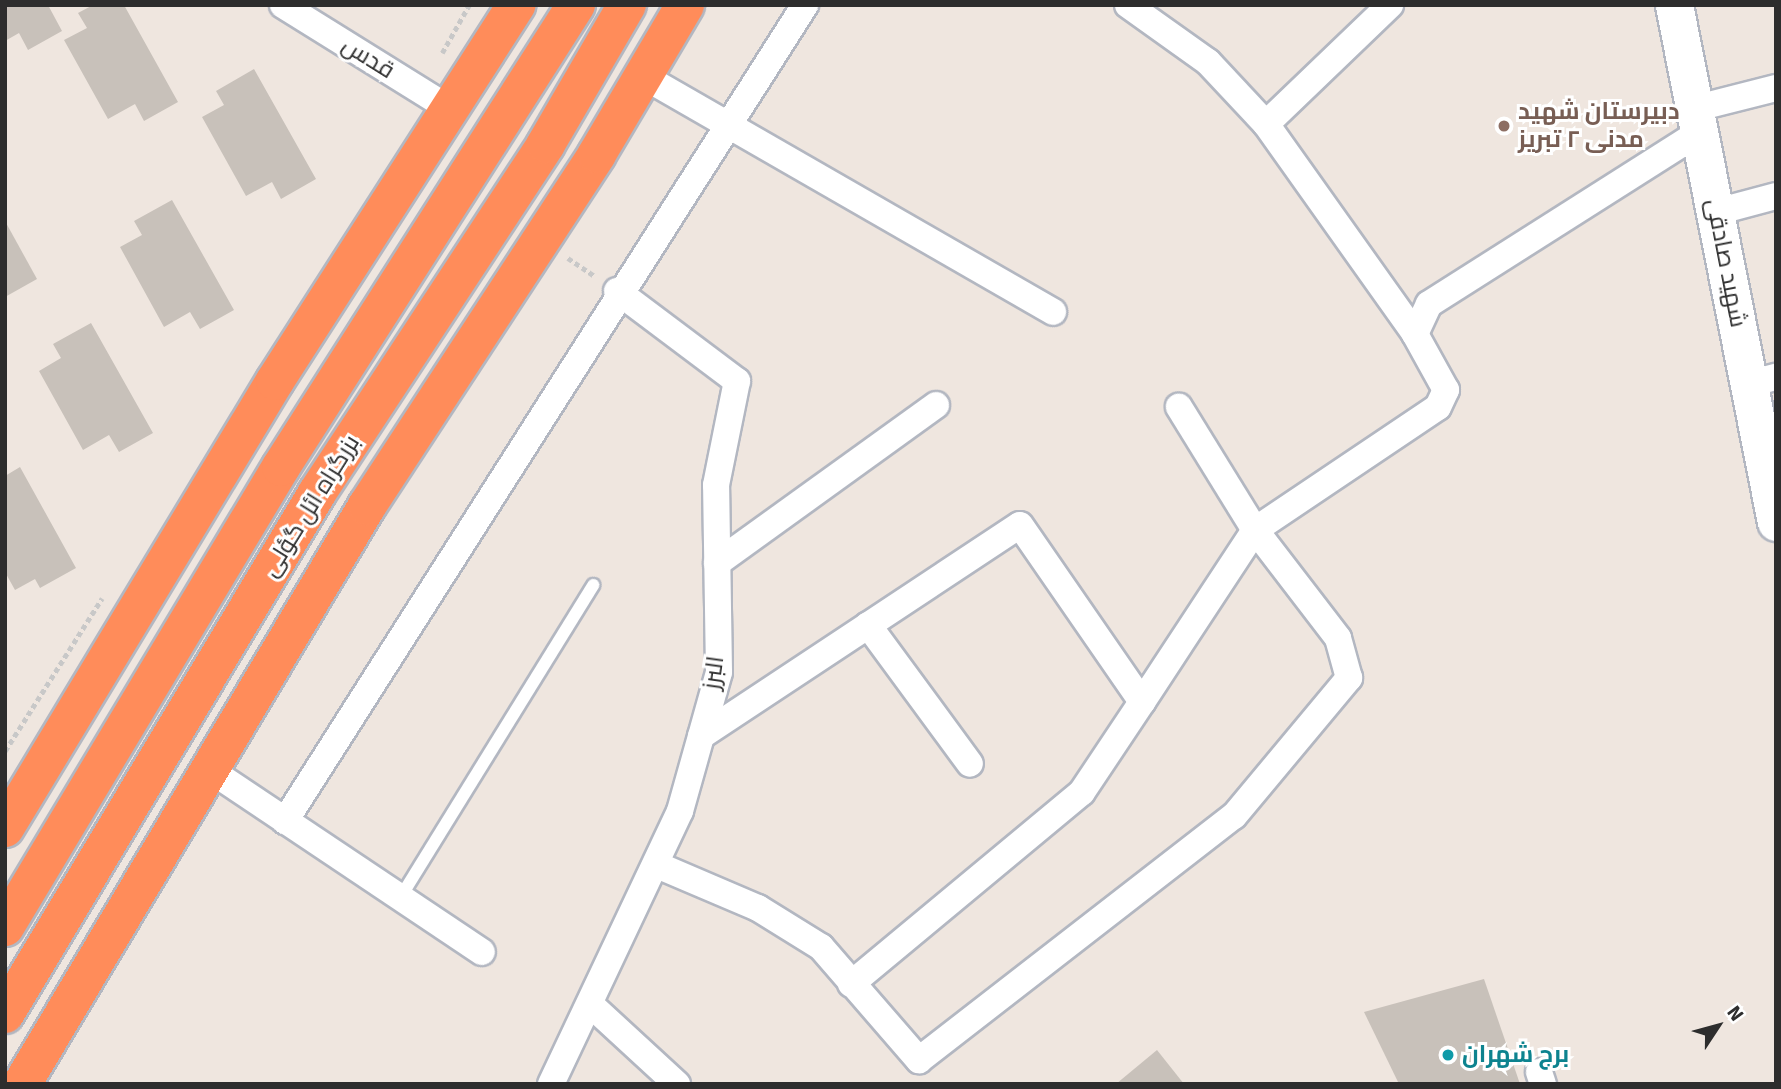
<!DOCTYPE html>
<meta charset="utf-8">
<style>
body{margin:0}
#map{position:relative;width:1781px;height:1089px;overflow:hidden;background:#efe6df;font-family:Signika,Cairo,sans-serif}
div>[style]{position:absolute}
.building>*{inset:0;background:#c8c1ba}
.path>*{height:4.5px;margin-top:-2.25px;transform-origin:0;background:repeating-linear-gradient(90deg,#c8c8c8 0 5px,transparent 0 8.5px)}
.roads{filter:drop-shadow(2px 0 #b3b7c1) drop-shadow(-2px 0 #b3b7c1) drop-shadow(0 2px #b3b7c1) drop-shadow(0 -2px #b3b7c1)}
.lane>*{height:12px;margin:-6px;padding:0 6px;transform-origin:6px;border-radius:6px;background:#fff}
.street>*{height:26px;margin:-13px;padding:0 13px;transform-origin:13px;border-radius:13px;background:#fff}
.secondary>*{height:37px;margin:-18.5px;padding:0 18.5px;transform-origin:18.5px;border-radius:18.5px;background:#fff}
.highway>*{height:38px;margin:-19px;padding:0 19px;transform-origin:19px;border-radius:19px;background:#ff8c5a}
.dots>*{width:19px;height:19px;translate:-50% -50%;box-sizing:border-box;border:4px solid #fff;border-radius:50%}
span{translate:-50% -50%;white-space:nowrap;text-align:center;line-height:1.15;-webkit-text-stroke:6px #fff;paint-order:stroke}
.street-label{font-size:24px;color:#2d2d2d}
.education-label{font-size:24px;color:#785e54;font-weight:700}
.left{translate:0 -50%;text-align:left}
.culture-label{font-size:24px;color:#0d838f;font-weight:700}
.frame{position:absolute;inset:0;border:7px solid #2d2d2d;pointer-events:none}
.north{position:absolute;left:1683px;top:991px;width:70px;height:70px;-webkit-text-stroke:5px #fff;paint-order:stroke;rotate:54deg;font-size:19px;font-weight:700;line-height:28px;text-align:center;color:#2d2d2d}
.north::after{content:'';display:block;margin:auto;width:24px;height:32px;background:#2d2d2d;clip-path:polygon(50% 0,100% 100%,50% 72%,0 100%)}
</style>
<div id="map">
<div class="building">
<i style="clip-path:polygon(5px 5px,48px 5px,62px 31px,28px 50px,19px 33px,5px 41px)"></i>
<i style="clip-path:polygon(93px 5px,124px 5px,178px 102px,144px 121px,135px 104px,108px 119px,64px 40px,87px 28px,78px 13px)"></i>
<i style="clip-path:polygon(254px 69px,316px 179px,281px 199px,272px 182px,246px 196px,202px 117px,224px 105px,216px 91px)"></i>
<i style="clip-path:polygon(172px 200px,234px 310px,200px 329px,190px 312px,164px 327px,120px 247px,142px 235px,134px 221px)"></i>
<i style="clip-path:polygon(5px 221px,37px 279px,5px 297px)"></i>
<i style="clip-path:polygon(91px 323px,153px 433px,119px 452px,109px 435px,83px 450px,39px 371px,61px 358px,53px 344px)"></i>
<i style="clip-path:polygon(20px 467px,76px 568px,40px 588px,35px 579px,15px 590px,5px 572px,5px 476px)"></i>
<i style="clip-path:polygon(1484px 979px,1520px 1084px,1399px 1084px,1364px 1012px)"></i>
<i style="clip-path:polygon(1157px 1050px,1184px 1084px,1116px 1084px)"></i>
</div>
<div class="path">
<i style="left:442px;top:53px;width:55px;rotate:-60.6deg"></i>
<i style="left:568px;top:258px;width:32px;rotate:34deg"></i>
<i style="left:5px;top:751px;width:181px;rotate:-57.6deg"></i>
</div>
<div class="roads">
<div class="lane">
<i style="left:400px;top:898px;width:368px;rotate:-58.3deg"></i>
</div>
<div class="street">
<i style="left:283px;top:5px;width:199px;rotate:31.9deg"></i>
<i style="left:1128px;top:5px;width:98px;rotate:35.5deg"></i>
<i style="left:1208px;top:62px;width:85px;rotate:46.9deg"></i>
<i style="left:1266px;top:124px;width:257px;rotate:54.6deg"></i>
<i style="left:643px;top:76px;width:473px;rotate:29.9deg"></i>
<i style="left:1693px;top:109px;width:86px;rotate:-14.2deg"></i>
<i style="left:1266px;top:124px;width:172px;rotate:-43.8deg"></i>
<i style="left:1716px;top:212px;width:62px;rotate:-14.9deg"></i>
<i style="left:1749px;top:384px;width:28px;rotate:-15deg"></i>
<i style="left:717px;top:563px;width:270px;rotate:-35.8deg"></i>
<i style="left:868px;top:625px;width:172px;rotate:53.7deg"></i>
<i style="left:701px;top:736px;width:382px;rotate:-33.5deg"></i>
<i style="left:1020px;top:525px;width:215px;rotate:55.4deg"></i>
<i style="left:1142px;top:702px;width:206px;rotate:-56.7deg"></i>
<i style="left:1255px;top:530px;width:220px;rotate:-33.9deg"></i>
<i style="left:1438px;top:407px;width:19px;rotate:-65deg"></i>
<i style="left:1446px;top:390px;width:64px;rotate:-119deg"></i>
<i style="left:1415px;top:334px;width:33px;rotate:-65deg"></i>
<i style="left:1429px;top:304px;width:321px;rotate:-32.4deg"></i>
<i style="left:210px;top:770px;width:327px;rotate:33.8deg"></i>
<i style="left:285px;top:821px;width:968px;rotate:-57.49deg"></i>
<i style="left:657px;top:865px;width:110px;rotate:23.1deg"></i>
<i style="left:758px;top:908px;width:74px;rotate:31.8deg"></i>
<i style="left:821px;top:947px;width:150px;rotate:49.1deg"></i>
<i style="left:919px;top:1060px;width:398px;rotate:-37.8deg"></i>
<i style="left:1234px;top:816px;width:180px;rotate:-50.2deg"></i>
<i style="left:1349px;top:678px;width:41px;rotate:-105.4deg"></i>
<i style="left:1338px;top:638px;width:136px;rotate:-127.5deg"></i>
<i style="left:1255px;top:530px;width:145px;rotate:-121.7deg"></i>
<i style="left:851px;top:984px;width:300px;rotate:-39.7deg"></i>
<i style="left:1082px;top:792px;width:108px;rotate:-56.3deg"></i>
<i style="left:591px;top:1005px;width:117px;rotate:42.6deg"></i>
<i style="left:1539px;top:1072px;width:13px;rotate:72deg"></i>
<i style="left:551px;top:1084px;width:302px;rotate:-64.7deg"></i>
<i style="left:680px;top:811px;width:144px;rotate:-74.3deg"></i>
<i style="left:719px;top:672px;width:187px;rotate:-90.9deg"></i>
<i style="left:716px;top:485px;width:106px;rotate:-78.6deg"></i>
<i style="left:737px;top:381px;width:150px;rotate:-143.1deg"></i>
</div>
<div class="secondary">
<i style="left:1674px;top:5px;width:527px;rotate:78.84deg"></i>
</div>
<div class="highway">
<i style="left:5px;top:828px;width:522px;rotate:-58.87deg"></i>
<i style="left:275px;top:381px;width:447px;rotate:-57.3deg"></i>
<i style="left:5px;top:927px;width:536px;rotate:-59.04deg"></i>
<i style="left:281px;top:467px;width:548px;rotate:-57.44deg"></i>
<i style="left:5px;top:1014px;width:607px;rotate:-59.08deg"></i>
<i style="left:317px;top:493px;width:417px;rotate:-56.7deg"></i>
<i style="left:546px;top:144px;width:161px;rotate:-59.8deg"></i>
<i style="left:22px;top:1084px;width:673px;rotate:-59.17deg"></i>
<i style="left:367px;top:506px;width:420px;rotate:-56.8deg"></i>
<i style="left:597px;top:154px;width:173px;rotate:-59.4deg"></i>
</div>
</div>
<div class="dots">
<i style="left:1504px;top:126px;background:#8d6e63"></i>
<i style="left:1448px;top:1055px;background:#0f9aa8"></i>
</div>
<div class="street-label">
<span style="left:368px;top:58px;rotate:32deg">قدس</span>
<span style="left:1726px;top:263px;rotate:79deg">شهید صادقی</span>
<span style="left:311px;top:506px;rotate:-58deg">بزرگراه ائل گؤلی</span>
<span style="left:714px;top:673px;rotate:-82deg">البرز</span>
</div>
<div class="education-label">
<span class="left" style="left:1518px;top:126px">دبیرستان شهید<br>مدنی ۲ تبریز</span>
</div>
<div class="culture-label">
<span class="left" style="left:1462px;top:1055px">برج شهران</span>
</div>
<div class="frame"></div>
<div class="north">N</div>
</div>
